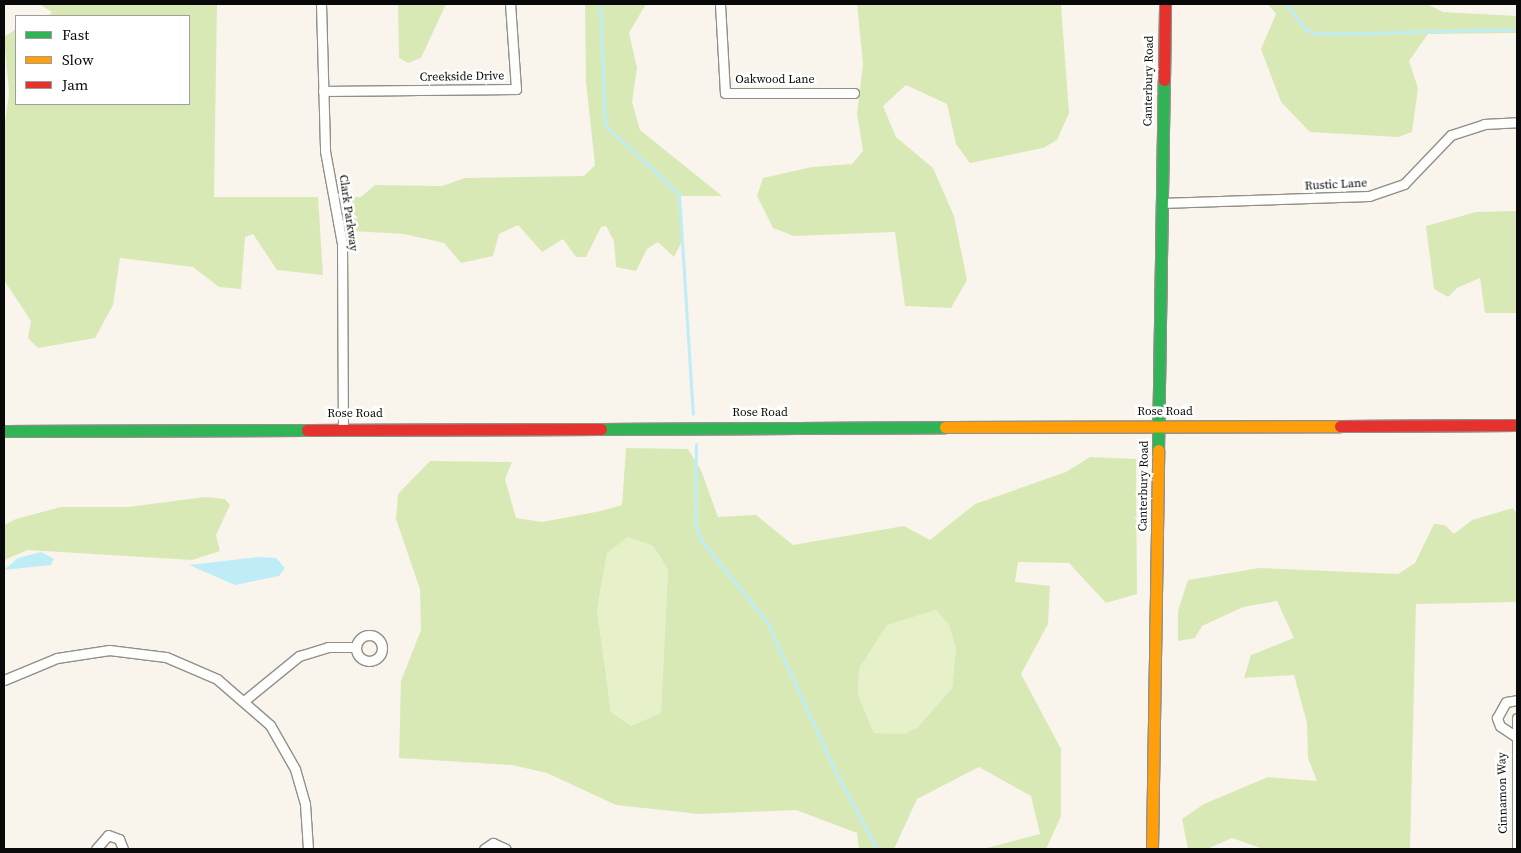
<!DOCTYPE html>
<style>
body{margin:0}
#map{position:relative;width:1521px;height:853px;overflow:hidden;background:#f9f5ec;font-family:"Source Serif 4",serif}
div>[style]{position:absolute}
.green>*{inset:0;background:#e7f1c9}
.forest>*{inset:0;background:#d9e9b6}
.water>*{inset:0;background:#beedf8}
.stream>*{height:3px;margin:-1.5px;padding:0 1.5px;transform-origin:1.5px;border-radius:1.5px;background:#beedf8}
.roads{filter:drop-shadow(1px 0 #918f8b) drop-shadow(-1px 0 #918f8b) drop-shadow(0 1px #918f8b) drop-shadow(0 -1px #918f8b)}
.street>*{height:9px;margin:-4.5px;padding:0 4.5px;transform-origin:4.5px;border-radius:4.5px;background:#fefefc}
.street>.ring{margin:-4.5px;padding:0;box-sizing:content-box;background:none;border:9px solid #fefefc;border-radius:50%}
.fast>*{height:11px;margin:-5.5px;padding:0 5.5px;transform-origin:5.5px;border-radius:5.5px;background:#30b455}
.slow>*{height:11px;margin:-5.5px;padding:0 5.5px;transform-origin:5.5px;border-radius:5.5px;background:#ff9f0a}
.jam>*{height:11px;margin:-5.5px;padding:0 5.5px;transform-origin:5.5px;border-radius:5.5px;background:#e5322d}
span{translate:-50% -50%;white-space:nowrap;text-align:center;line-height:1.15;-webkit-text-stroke:5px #fff;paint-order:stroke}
.street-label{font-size:12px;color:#090909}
.frame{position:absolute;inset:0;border:5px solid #090909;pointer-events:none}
.legend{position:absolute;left:15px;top:15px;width:175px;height:90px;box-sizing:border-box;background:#fff;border:1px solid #9d9d9d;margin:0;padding:6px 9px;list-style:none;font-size:15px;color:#090909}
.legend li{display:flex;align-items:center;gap:10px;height:25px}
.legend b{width:25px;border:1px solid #9d9d9d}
</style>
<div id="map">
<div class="green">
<i style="clip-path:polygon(628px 537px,653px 546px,668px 568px,661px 713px,631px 726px,611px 712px,597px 610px,607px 553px)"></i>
<i style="clip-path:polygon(936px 610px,949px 625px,956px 648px,952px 688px,918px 727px,904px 734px,874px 733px,858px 695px,859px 669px,887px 625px)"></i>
</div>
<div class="forest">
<i style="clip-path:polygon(39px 4px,217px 4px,214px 197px,318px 197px,323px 275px,277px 270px,253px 234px,245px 237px,241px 289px,219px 287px,193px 267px,120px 258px,113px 305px,95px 338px,38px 348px,28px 338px,31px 321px,4px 280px,4px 130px,9px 93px,4px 37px,16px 29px,16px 104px,189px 104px,189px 16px,49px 16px,52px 12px)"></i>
<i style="clip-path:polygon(398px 4px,446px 4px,421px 58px,408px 63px,399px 58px)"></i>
<i style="clip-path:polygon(585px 4px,646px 4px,629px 33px,637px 68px,632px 102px,640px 130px,722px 196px,680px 196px,683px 239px,674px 257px,658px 242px,647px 249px,636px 271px,616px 267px,614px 241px,606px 226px,601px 227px,586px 257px,576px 257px,563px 239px,542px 252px,518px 225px,499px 234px,493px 256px,461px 263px,444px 243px,404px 234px,352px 231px,352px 197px,361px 197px,375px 185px,442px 186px,465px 178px,584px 176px,595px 165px,586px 82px)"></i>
<i style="clip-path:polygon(857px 4px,1061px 4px,1069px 113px,1057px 140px,1043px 148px,970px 163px,956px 144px,947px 104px,906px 85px,883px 106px,896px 137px,933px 168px,954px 216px,967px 280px,951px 308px,905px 306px,895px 232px,794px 236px,773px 228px,757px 196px,763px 178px,812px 167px,852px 164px,863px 151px,857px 114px,863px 64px)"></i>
<i style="clip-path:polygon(1268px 4px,1427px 4px,1443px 12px,1517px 16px,1517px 33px,1428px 34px,1409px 61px,1418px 88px,1412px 132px,1398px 137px,1310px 132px,1281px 102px,1261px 49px,1276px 14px)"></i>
<i style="clip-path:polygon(1517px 211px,1517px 313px,1485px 313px,1480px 278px,1457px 288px,1448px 297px,1434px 289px,1426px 226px,1476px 212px)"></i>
<i style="clip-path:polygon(evenodd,626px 448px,688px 449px,701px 470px,718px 517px,756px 515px,793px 545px,904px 526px,930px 540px,975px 504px,1066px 472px,1090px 457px,1136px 459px,1137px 594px,1106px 603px,1069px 563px,1018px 562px,1015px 582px,1050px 586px,1048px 624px,1021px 674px,1061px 749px,1061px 816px,1046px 849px,983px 849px,1040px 834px,1031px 796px,979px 767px,917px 799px,894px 849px,859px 849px,857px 833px,796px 810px,699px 814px,616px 805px,547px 773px,512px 765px,399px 758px,401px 681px,421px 630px,420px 589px,396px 519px,398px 494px,430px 461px,512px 462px,505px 479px,516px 518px,542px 522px,601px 511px,622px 505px,626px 448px,628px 537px,653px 546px,668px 569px,661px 713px,631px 726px,611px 712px,597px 610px,607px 553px,628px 537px,626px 448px,936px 610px,949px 625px,956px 648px,952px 688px,918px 727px,904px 734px,874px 733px,858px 695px,859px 669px,887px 625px,936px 610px)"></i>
<i style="clip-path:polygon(205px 497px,225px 499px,230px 505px,216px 535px,220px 551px,192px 560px,28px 550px,4px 560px,4px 525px,16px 519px,61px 507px,128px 507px)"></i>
<i style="clip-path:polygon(1513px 508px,1517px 514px,1517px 602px,1416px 604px,1410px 849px,1263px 849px,1232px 838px,1207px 849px,1188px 849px,1182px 819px,1204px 804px,1268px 777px,1317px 781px,1308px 758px,1307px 723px,1294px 675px,1244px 678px,1251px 655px,1294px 638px,1277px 601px,1243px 607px,1202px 626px,1195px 638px,1178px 641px,1178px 611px,1188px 580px,1259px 568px,1398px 574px,1415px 563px,1434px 524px,1445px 525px,1454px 534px,1472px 520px)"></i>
</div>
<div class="water">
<i style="clip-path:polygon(41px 552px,54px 559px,51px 565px,4px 570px,18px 558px)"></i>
<i style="clip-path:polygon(258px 557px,276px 558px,285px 568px,279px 576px,235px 585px,189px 565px)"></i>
</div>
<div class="stream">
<i style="left:600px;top:4px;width:121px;rotate:87.6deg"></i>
<i style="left:605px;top:125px;width:101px;rotate:43deg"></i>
<i style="left:679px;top:194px;width:220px;rotate:86.4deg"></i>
<i style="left:1286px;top:4px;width:33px;rotate:52deg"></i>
<i style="left:1306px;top:30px;width:14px;rotate:17deg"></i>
<i style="left:1319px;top:34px;width:198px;rotate:-1.4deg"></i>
<i style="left:696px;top:444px;width:77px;rotate:90.7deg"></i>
<i style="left:695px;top:521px;width:19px;rotate:74deg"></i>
<i style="left:700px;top:539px;width:107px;rotate:51.1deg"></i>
<i style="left:767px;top:622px;width:162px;rotate:65.5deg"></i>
<i style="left:834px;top:769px;width:91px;rotate:61.7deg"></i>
</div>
<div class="roads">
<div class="street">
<i style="left:321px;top:4px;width:147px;rotate:88.4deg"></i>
<i style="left:325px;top:151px;width:95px;rotate:79.6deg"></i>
<i style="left:342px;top:244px;width:183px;rotate:89.7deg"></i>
<i style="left:720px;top:4px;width:89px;rotate:86.8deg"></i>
<i style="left:725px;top:93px;width:129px"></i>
<i style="left:323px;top:91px;width:193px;rotate:-0.6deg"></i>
<i style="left:516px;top:89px;width:85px;rotate:-94deg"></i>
<i style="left:1161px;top:203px;width:208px;rotate:-1.9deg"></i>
<i style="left:1369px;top:196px;width:37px;rotate:-19deg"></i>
<i style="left:1404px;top:184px;width:68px;rotate:-46.2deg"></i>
<i style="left:1451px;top:135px;width:35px;rotate:-18deg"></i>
<i style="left:1484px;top:124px;width:33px;rotate:-3deg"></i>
<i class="ring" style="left:356px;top:635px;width:17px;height:17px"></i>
<i style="left:4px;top:680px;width:57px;rotate:-22.5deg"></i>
<i style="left:57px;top:658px;width:53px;rotate:-8.7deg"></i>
<i style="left:109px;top:650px;width:57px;rotate:7deg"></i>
<i style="left:166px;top:657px;width:56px;rotate:23.3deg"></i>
<i style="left:217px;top:679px;width:70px;rotate:41deg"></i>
<i style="left:270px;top:725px;width:51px;rotate:60.4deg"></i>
<i style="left:295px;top:769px;width:36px;rotate:74deg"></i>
<i style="left:305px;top:804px;width:45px;rotate:86.2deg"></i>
<i style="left:245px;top:700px;width:70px;rotate:-39.2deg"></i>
<i style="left:299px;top:656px;width:30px;rotate:-17deg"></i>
<i style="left:328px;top:647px;width:27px"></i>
<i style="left:1515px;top:736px;width:18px;rotate:-146deg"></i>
<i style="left:1500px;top:726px;width:9px;rotate:-111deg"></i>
<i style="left:1497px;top:718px;width:18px;rotate:-61deg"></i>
<i style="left:1506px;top:702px;width:11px;rotate:-10deg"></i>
<i style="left:96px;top:849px;width:18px;rotate:-49deg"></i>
<i style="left:108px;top:835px;width:12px;rotate:20deg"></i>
<i style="left:119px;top:839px;width:11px;rotate:68deg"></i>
<i style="left:484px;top:849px;width:11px;rotate:-34deg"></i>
<i style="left:493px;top:843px;width:14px;rotate:25deg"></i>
<i style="left:1517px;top:849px;width:131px;rotate:-90deg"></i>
</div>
<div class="fast">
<i style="left:601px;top:429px;width:344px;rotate:-0.3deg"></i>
<i style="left:4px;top:431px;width:303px;rotate:-0.2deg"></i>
<i style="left:1158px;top:450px;width:370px;rotate:-89.1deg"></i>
</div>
<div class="slow">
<i style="left:945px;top:427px;width:395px;rotate:-0.1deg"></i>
<i style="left:1152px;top:849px;width:399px;rotate:-89.1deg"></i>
</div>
<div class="jam">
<i style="left:1164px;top:80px;width:76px;rotate:-89.2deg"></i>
<i style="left:1340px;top:426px;width:177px;rotate:-0.3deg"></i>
<i style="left:307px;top:430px;width:294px;rotate:-0.2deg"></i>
</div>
</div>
<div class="street-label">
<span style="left:462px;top:77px;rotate:-1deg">Creekside Drive</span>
<span style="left:775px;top:80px">Oakwood Lane</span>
<span style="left:1149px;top:81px;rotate:-89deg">Canterbury Road</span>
<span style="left:1336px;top:185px;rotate:-3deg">Rustic Lane</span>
<span style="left:348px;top:213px;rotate:82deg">Clark Parkway</span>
<span style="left:1165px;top:412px">Rose Road</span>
<span style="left:760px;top:413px">Rose Road</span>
<span style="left:355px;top:414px">Rose Road</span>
<span style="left:1144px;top:486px;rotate:-89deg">Canterbury Road</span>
<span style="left:1503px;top:793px;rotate:-91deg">Cinnamon Way</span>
</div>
<div class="frame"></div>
<ul class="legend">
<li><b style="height:6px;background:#30b455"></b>Fast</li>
<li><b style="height:6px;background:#ff9f0a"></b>Slow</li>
<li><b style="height:6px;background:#e5322d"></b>Jam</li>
</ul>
</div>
